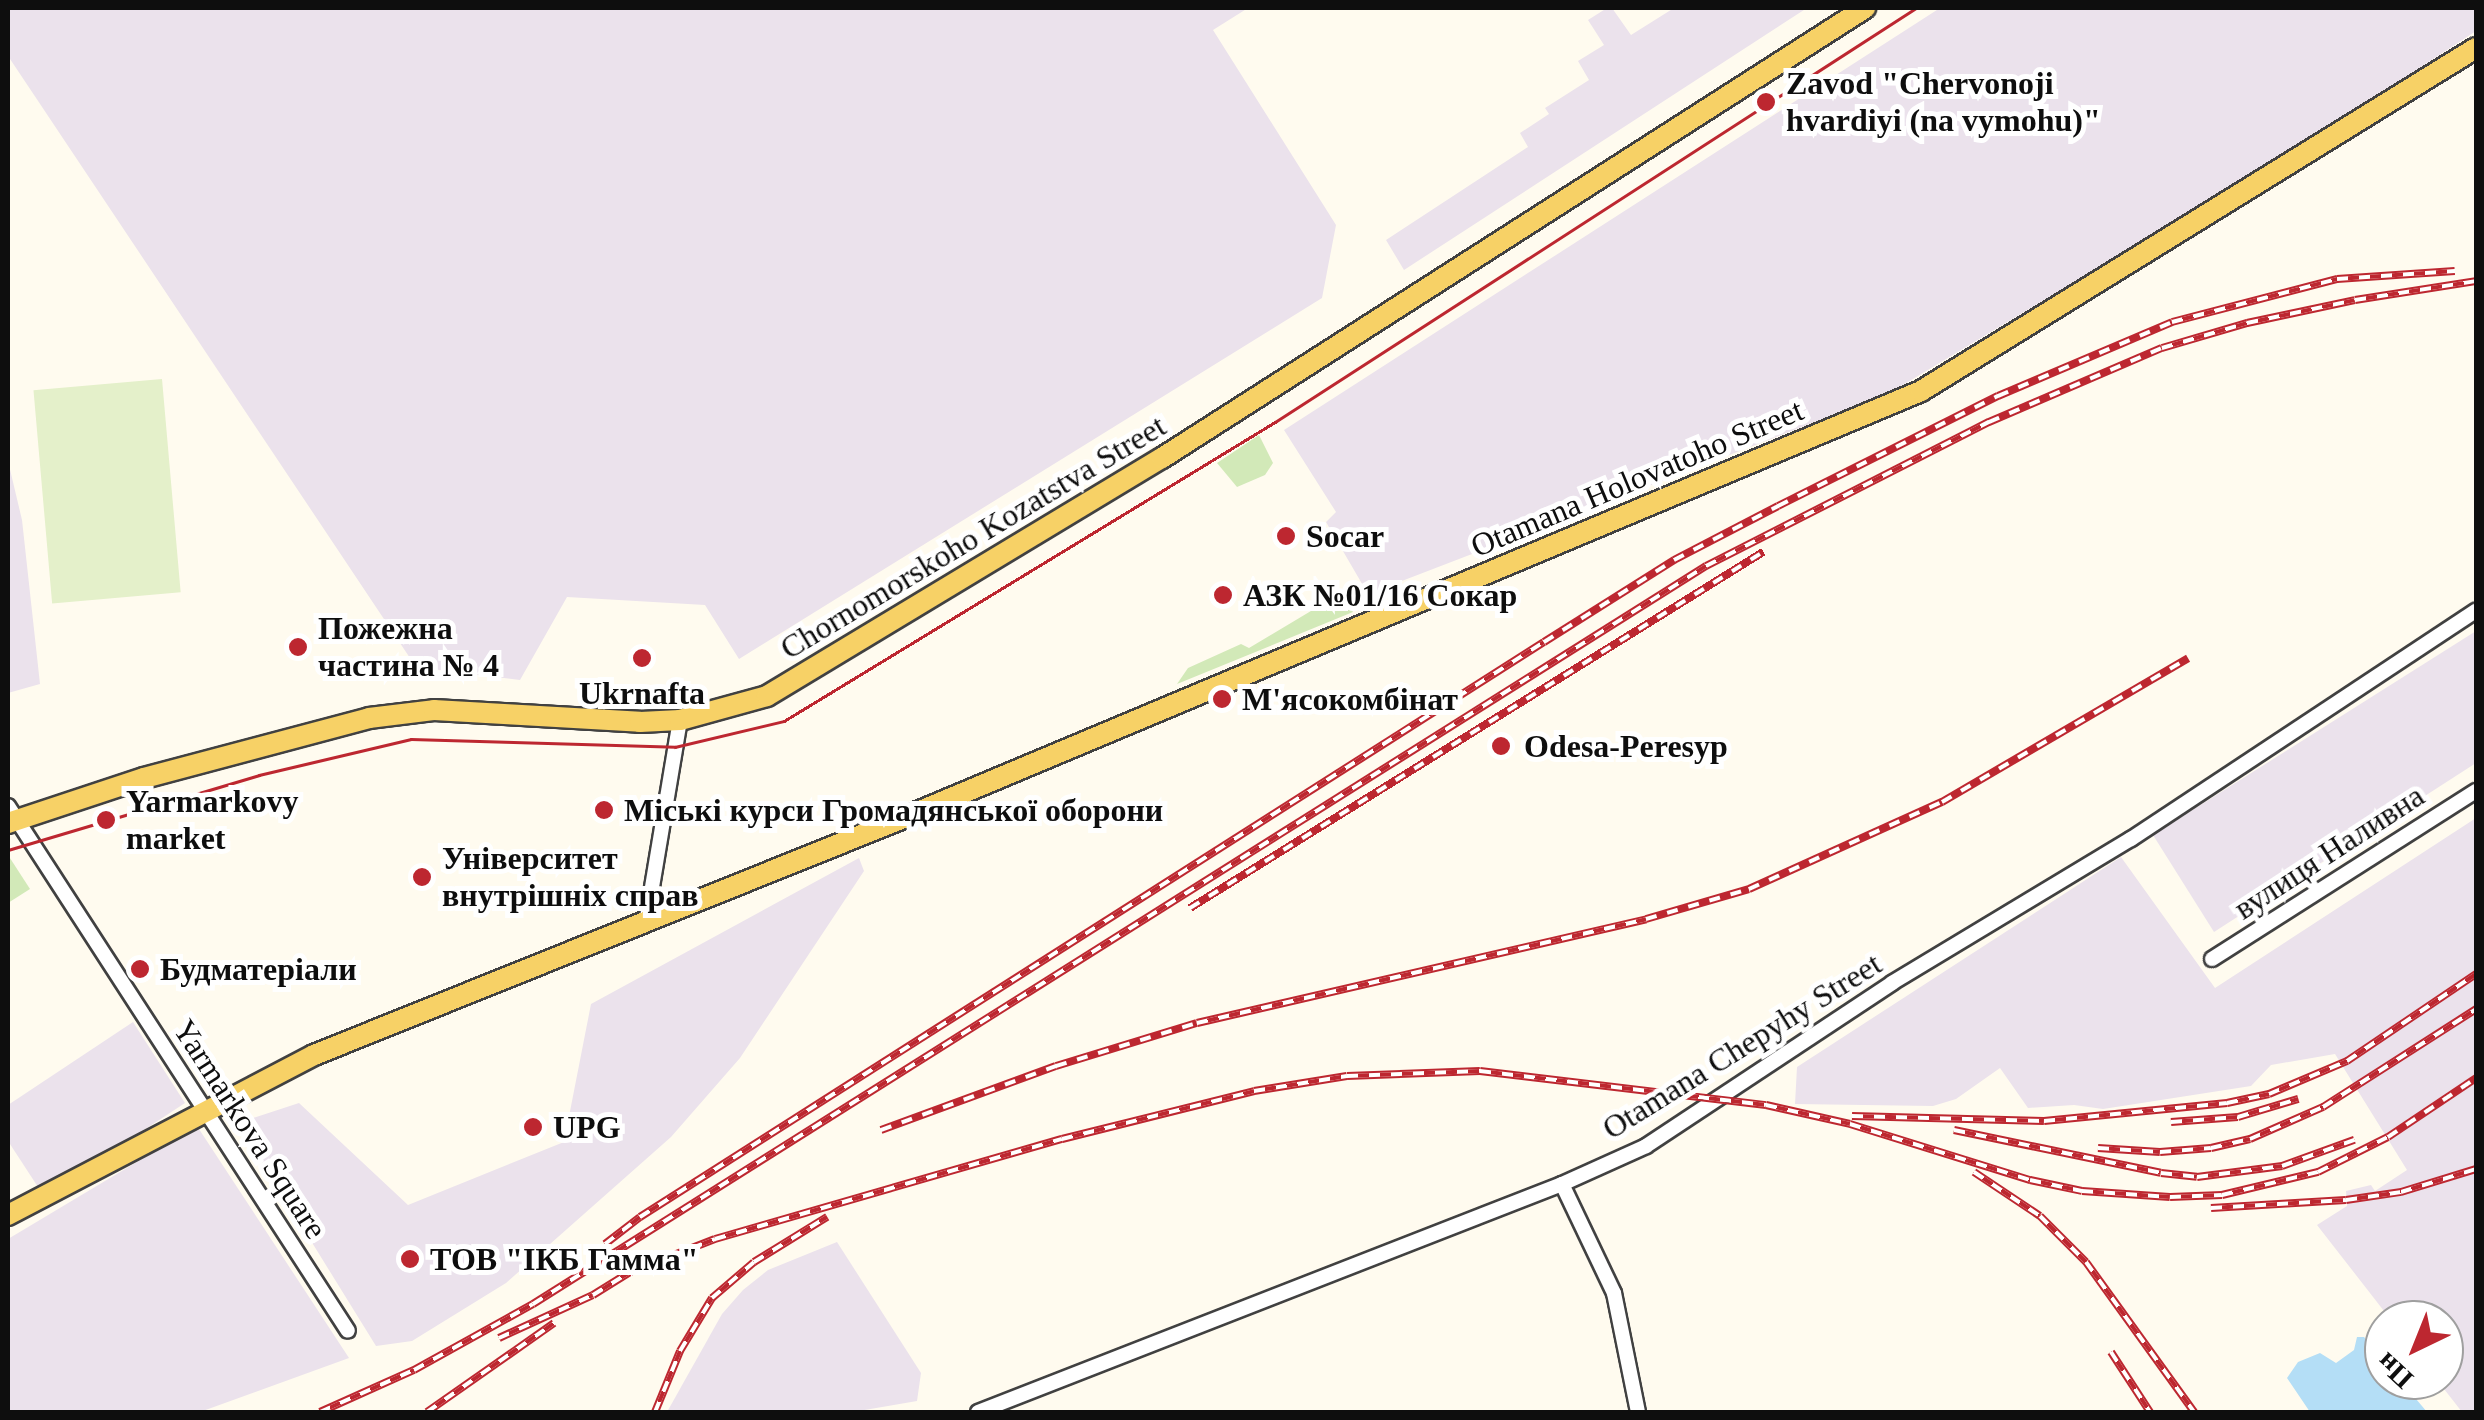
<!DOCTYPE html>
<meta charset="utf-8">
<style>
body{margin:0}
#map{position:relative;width:2484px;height:1420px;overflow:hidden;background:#fffbef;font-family:Georgia,serif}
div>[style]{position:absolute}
.industrial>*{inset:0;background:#ebe2ec}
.green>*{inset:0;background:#d2e9b8}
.pitch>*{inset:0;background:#e4f0ca;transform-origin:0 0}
.water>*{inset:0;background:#b4def6}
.roads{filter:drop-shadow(2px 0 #414141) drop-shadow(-2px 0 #414141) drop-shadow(0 2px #414141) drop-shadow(0 -2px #414141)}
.street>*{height:14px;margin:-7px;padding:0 7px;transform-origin:7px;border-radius:7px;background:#fff}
.primary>*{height:20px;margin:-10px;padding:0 10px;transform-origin:10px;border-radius:10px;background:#f7d166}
.tram>*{height:2.5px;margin:-1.25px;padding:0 1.25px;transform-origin:1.25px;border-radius:1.25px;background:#bd2730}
.rail>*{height:8px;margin-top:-4px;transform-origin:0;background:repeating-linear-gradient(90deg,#fff 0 11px,#bd2730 0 22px);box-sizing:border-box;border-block:2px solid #bd2730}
.dots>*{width:28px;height:28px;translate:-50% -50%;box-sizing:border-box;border:5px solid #fff;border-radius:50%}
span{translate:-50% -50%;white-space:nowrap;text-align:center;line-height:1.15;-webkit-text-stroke:10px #fff;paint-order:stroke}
.poi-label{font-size:32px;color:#0e0e0e;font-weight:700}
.left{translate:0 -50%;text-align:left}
.street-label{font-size:32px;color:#0e0e0e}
.frame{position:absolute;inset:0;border:10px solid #0e0e0e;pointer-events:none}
.north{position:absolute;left:2364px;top:1300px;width:100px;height:100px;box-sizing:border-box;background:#fff;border:2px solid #9f9f9f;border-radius:50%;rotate:223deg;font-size:28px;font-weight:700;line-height:40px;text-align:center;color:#0e0e0e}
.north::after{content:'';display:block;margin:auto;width:35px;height:45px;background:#bd2730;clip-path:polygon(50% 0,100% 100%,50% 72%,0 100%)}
</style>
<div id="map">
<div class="industrial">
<i style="clip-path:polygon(8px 8px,1248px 8px,1213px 30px,1336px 225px,1322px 298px,739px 659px,705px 605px,567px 597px,520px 680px,416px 667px,8px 56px)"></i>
<i style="clip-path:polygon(1607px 8px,1612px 8px,1631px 35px,1674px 8px,1807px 8px,1404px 270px,1386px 240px,1528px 147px,1520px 133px,1549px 114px,1545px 108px,1589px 80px,1578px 61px,1604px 45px,1588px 20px)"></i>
<i style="clip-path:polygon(1940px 8px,2476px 8px,2476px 31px,2305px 143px,1888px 394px,1368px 594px,1326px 522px,1336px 512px,1284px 430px)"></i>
<i style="clip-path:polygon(8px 461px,22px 520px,40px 684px,8px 693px)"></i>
<i style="clip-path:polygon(2476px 631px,2476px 763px,2214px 932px,2153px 835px)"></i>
<i style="clip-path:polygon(2476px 818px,2476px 1412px,2462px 1412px,2437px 1380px,2444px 1380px,2444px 1320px,2391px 1320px,2317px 1225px,2347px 1206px,2346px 1191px,2371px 1185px,2375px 1191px,2407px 1170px,2335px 1054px,2271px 1065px,2251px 1086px,2103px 1109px,2074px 1105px,2028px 1108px,2000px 1068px,1956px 1099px,1933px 1106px,1795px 1104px,1797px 1067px,2121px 857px,2215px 988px)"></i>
<i style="clip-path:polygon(859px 858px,864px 871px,740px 1058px,671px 1137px,506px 1283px,412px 1341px,376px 1346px,238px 1123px,299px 1103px,408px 1205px,564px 1142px,591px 1004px)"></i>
<i style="clip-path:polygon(133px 1022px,185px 1103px,71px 1178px,38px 1187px,8px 1141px,8px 1105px)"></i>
<i style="clip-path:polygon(197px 1126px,349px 1358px,200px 1412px,8px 1412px,8px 1239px)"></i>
<i style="clip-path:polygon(837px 1242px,921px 1373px,917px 1401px,853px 1412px,667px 1412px,722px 1314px,743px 1290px,768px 1270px)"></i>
</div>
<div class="green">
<i style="clip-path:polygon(1259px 435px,1273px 463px,1265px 475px,1237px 487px,1217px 463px)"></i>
<i style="clip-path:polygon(1331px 599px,1344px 599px,1353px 612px,1177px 684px,1188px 668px,1241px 644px,1249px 648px)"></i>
<i style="clip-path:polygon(8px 855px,30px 889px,8px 903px)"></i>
</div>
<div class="pitch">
<i style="left:162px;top:379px;width:214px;height:129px;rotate:85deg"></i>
</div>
<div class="water">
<i style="clip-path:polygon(2357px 1337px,2364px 1337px,2384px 1361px,2384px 1380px,2400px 1380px,2427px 1412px,2310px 1412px,2287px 1378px,2298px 1362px,2320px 1353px,2336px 1363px,2354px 1350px)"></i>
</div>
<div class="roads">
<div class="street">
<i style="left:8px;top:806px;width:625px;rotate:57.07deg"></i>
<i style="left:647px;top:917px;width:200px;rotate:-80.5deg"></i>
<i style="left:2212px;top:959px;width:313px;rotate:-32.5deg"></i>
<i style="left:1562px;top:1184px;width:121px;rotate:64.5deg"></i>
<i style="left:1614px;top:1293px;width:121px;rotate:78.6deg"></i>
<i style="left:978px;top:1412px;width:627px;rotate:-21.33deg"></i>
<i style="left:1562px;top:1184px;width:92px;rotate:-24.3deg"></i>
<i style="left:1646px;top:1146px;width:295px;rotate:-33.5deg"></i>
<i style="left:1892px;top:983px;width:279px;rotate:-31.1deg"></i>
<i style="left:2131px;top:839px;width:414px;rotate:-33.5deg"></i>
</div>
<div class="primary">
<i style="left:8px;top:823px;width:143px;rotate:-18.3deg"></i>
<i style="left:144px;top:778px;width:233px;rotate:-14.9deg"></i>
<i style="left:369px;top:718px;width:65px;rotate:-7deg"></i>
<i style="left:434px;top:710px;width:206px;rotate:3.3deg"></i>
<i style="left:640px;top:722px;width:40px;rotate:-2.9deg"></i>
<i style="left:680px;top:720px;width:90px;rotate:-15.4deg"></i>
<i style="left:767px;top:696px;width:461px;rotate:-31.1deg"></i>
<i style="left:1162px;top:458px;width:835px;rotate:-32.62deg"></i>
<i style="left:8px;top:1215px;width:345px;rotate:-27.6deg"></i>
<i style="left:314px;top:1055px;width:633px;rotate:-21.9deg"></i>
<i style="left:901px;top:819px;width:1106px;rotate:-22.76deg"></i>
<i style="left:1921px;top:391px;width:652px;rotate:-31.72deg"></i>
</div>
</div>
<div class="tram">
<i style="left:8px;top:850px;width:262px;rotate:-16.6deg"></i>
<i style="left:259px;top:775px;width:156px;rotate:-13.3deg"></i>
<i style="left:411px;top:739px;width:264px;rotate:1.7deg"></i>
<i style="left:675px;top:747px;width:112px;rotate:-13.4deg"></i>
<i style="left:784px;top:721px;width:575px;rotate:-31.34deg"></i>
<i style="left:1275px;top:422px;width:763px;rotate:-32.86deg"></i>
</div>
<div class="rail">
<i style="left:1190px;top:908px;width:675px;rotate:-31.85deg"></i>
<i style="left:1852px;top:1116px;width:192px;rotate:1.5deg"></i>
<i style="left:2044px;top:1121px;width:184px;rotate:-5.6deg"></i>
<i style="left:2227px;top:1103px;width:43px;rotate:-12.1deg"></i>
<i style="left:2269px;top:1094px;width:85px;rotate:-22.9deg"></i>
<i style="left:2347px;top:1061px;width:156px;rotate:-34deg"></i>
<i style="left:2171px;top:1122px;width:67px;rotate:-4.3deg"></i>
<i style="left:2238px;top:1117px;width:63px;rotate:-16.7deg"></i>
<i style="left:881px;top:1130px;width:186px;rotate:-20.1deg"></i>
<i style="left:1056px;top:1066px;width:147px;rotate:-17deg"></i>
<i style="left:1197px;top:1023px;width:461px;rotate:-13deg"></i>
<i style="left:1646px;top:919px;width:107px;rotate:-16.2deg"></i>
<i style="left:1749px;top:889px;width:212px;rotate:-24.3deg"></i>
<i style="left:1942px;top:802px;width:285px;rotate:-30.3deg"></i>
<i style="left:1954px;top:1130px;width:211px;rotate:11.7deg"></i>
<i style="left:2161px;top:1173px;width:36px;rotate:6deg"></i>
<i style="left:2197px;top:1177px;width:86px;rotate:-7.4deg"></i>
<i style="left:2282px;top:1166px;width:77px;rotate:-19.9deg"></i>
<i style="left:2098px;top:1148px;width:62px;rotate:3.7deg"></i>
<i style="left:2160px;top:1152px;width:51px;rotate:-4.5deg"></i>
<i style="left:2211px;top:1148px;width:40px;rotate:-13deg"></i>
<i style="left:2250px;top:1139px;width:80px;rotate:-23.7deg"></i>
<i style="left:2323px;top:1107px;width:182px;rotate:-32.6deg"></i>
<i style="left:1974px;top:1172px;width:79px;rotate:33.7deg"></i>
<i style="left:2040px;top:1216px;width:65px;rotate:45deg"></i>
<i style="left:2086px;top:1262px;width:185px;rotate:54.2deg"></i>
<i style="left:2211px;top:1208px;width:135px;rotate:-3.4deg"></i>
<i style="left:2346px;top:1200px;width:56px;rotate:-8.3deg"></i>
<i style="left:2401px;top:1192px;width:78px;rotate:-17deg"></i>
<i style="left:605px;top:1244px;width:44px;rotate:-37.6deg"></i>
<i style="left:640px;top:1217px;width:1071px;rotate:-32.46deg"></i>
<i style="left:1544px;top:642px;width:154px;rotate:-32.2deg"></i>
<i style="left:1674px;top:560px;width:117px;rotate:-27.4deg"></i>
<i style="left:1778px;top:506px;width:246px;rotate:-26.6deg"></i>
<i style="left:1998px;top:396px;width:189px;rotate:-23deg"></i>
<i style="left:2172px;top:322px;width:171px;rotate:-14.6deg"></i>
<i style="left:2337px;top:279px;width:118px;rotate:-3.9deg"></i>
<i style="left:499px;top:1338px;width:103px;rotate:-24.6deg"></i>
<i style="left:593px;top:1295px;width:44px;rotate:-31.9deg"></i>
<i style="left:630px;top:1272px;width:91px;rotate:-21.2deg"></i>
<i style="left:715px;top:1239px;width:361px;rotate:-16.1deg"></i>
<i style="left:1062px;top:1139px;width:198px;rotate:-14deg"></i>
<i style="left:1254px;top:1091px;width:94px;rotate:-9.2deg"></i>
<i style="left:1347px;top:1076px;width:133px;rotate:-2.2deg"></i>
<i style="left:1480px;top:1071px;width:288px;rotate:6.8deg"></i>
<i style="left:1766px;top:1105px;width:86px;rotate:12.7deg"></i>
<i style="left:1850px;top:1124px;width:189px;rotate:17.3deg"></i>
<i style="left:2030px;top:1180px;width:53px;rotate:11.9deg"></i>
<i style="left:2082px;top:1191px;width:88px;rotate:3.9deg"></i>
<i style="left:2170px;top:1197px;width:52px;rotate:-2.2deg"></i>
<i style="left:2222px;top:1195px;width:99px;rotate:-13.5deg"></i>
<i style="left:2318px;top:1172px;width:78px;rotate:-26.6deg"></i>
<i style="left:2388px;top:1137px;width:106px;rotate:-33.8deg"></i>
<i style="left:2111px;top:1352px;width:72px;rotate:57deg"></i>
<i style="left:320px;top:1412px;width:103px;rotate:-24.1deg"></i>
<i style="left:414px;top:1370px;width:136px;rotate:-29deg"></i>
<i style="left:533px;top:1304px;width:1386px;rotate:-32.18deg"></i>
<i style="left:1706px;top:566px;width:318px;rotate:-27deg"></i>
<i style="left:1989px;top:422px;width:188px;rotate:-23.2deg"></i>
<i style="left:2162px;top:348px;width:89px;rotate:-16.4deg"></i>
<i style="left:2247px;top:323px;width:110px;rotate:-12deg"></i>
<i style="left:2355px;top:300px;width:122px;rotate:-8.9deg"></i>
<i style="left:427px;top:1412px;width:155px;rotate:-35deg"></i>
<i style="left:655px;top:1412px;width:66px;rotate:-67.7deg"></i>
<i style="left:680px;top:1351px;width:62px;rotate:-58.9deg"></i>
<i style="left:712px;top:1298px;width:55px;rotate:-40.6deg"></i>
<i style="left:754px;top:1262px;width:86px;rotate:-31.7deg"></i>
</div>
<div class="dots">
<i style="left:1766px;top:102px;background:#bd2730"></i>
<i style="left:1286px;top:536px;background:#bd2730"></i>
<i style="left:1223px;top:595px;background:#bd2730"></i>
<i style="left:298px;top:647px;background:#bd2730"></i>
<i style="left:642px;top:658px;background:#bd2730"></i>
<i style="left:1222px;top:699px;background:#bd2730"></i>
<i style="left:1501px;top:746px;background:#bd2730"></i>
<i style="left:604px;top:810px;background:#bd2730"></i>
<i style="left:106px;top:820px;background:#bd2730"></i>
<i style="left:422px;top:877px;background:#bd2730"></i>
<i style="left:140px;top:969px;background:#bd2730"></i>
<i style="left:533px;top:1127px;background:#bd2730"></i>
<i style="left:410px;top:1259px;background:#bd2730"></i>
</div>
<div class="poi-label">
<span class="left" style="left:1786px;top:102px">Zavod "Chervonoji<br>hvardiyi (na vymohu)"</span>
<span class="left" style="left:1306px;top:536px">Socar</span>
<span class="left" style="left:1243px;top:595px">АЗК №01/16 Сокар</span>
<span class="left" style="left:318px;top:647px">Пожежна<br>частина № 4</span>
<span style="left:642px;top:693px">Ukrnafta</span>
<span class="left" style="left:1242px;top:699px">М'ясокомбінат</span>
<span class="left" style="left:1524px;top:746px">Odesa-Peresyp</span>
<span class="left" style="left:126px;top:820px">Yarmarkovy<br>market</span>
<span class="left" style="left:624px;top:810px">Міські курси Громадянської оборони</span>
<span class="left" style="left:442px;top:877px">Університет<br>внутрішніх справ</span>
<span class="left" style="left:160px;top:969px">Будматеріали</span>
<span class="left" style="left:553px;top:1127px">UPG</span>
<span class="left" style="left:430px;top:1259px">ТОВ "ІКБ Гамма"</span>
</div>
<div class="street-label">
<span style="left:1637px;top:478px;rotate:-23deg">Otamana Holovatoho Street</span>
<span style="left:973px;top:537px;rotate:-31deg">Chornomorskoho Kozatstva Street</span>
<span style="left:2329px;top:852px;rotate:-33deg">вулиця Наливна</span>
<span style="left:1742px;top:1046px;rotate:-32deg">Otamana Chepyhy Street</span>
<span style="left:250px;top:1129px;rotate:57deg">Yarmarkova Square</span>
</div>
<div class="frame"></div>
<div class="north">Пн</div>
</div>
